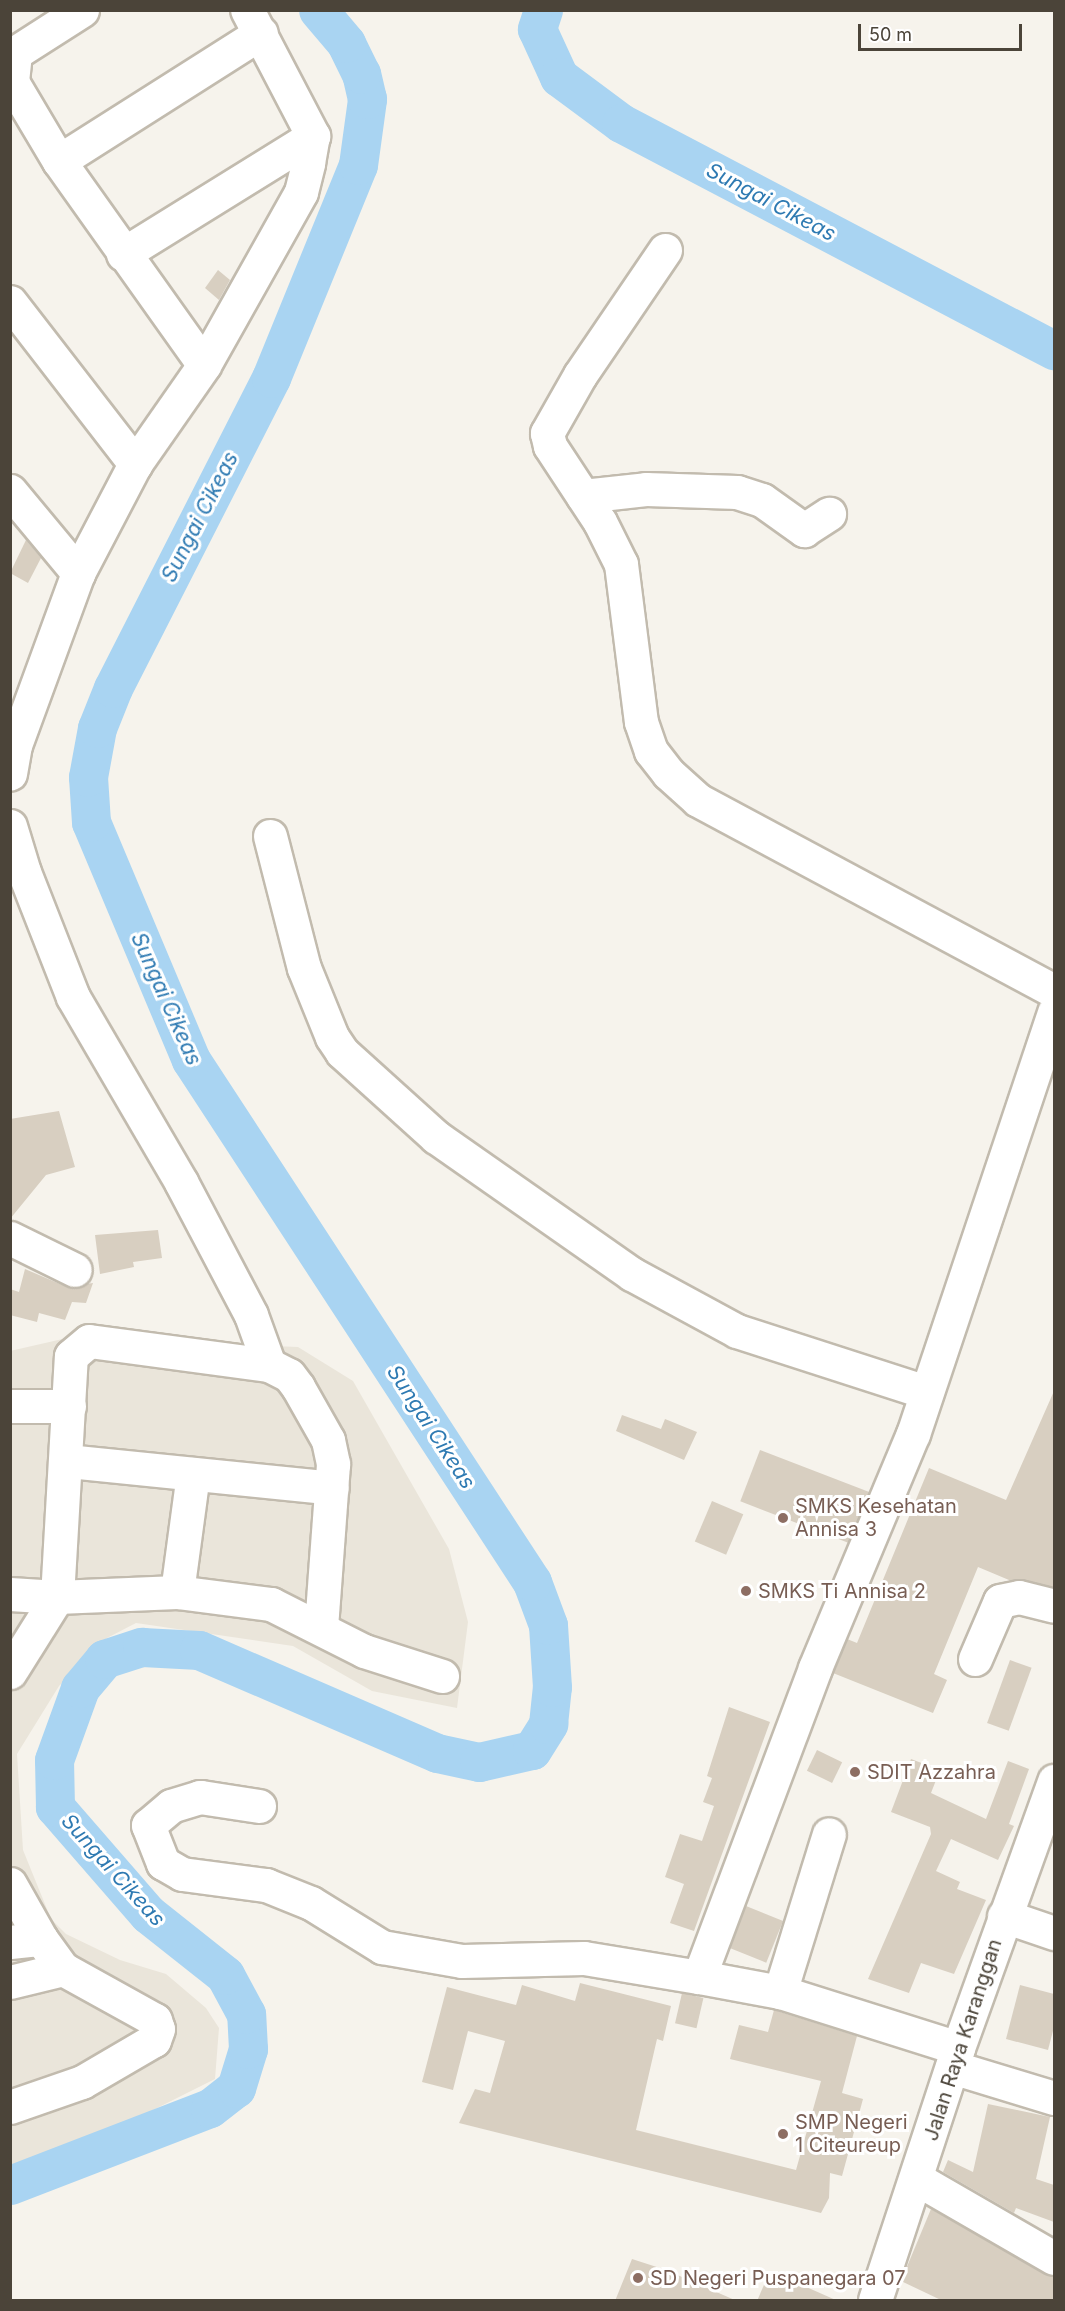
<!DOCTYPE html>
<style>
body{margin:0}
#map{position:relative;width:1065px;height:2311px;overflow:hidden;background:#f6f3ec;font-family:Inter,sans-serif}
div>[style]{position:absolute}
.residential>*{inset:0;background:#eae5da}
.river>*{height:39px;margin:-19.5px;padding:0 19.5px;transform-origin:19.5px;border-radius:19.5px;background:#a9d4f2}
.building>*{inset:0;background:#d8cfc1;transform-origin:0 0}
.roads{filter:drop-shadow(2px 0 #c2bbae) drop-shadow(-2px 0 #c2bbae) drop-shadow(0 2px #c2bbae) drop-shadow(0 -2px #c2bbae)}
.minor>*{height:33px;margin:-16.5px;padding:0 16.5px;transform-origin:16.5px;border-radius:16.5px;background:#fff}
.dots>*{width:16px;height:16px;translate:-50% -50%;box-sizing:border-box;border:3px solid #fff;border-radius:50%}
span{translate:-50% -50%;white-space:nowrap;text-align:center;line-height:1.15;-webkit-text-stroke:6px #fff;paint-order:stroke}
.education-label{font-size:20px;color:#785e54}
.left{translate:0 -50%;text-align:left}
.street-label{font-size:20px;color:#4b4439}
.water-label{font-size:21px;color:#2e7ab2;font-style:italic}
.frame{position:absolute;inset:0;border:12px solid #4b4439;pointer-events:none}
.scale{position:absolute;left:858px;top:24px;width:164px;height:27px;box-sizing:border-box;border:3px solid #4b4439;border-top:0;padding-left:8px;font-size:18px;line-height:21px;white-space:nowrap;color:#4b4439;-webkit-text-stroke:4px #fff;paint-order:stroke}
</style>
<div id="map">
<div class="residential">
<i style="clip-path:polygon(67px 1338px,298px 1347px,353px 1381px,449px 1549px,468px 1622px,457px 1708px,372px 1691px,293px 1646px,136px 1623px,107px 1638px,59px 1686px,17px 1754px,23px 1850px,51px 1919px,66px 1934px,120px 1960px,166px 1974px,206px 2008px,219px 2028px,215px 2079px,83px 2145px,11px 2171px,10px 1351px)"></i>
</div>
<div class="river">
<i style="left:543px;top:10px;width:20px;rotate:108deg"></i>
<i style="left:537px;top:29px;width:53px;rotate:65.4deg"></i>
<i style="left:559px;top:77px;width:77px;rotate:36.6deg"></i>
<i style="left:621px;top:123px;width:489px;rotate:27.7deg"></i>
<i style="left:10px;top:2185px;width:214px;rotate:-21.1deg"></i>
<i style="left:210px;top:2108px;width:33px;rotate:-38deg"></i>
<i style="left:236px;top:2088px;width:41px;rotate:-72.9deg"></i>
<i style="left:248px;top:2049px;width:35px;rotate:-93deg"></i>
<i style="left:246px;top:2014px;width:44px;rotate:-118.3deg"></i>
<i style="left:225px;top:1975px;width:98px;rotate:-141.6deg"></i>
<i style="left:148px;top:1914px;width:142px;rotate:-131deg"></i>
<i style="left:55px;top:1807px;width:47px;rotate:-91.2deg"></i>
<i style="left:54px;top:1760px;width:77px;rotate:-70.1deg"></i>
<i style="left:80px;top:1688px;width:38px;rotate:-50deg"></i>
<i style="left:104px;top:1659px;width:40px;rotate:-18deg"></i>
<i style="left:142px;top:1647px;width:57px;rotate:3deg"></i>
<i style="left:199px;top:1650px;width:259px;rotate:23.4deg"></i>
<i style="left:437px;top:1753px;width:43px;rotate:12.1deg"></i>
<i style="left:479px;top:1762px;width:54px;rotate:-12.8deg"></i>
<i style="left:532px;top:1750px;width:31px;rotate:-58deg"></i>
<i style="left:548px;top:1724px;width:37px;rotate:-84deg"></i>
<i style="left:552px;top:1687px;width:62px;rotate:-93.7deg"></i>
<i style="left:548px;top:1625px;width:46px;rotate:-110.4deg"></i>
<i style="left:532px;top:1582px;width:624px;rotate:-123.15deg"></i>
<i style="left:191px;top:1060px;width:258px;rotate:-112.8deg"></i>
<i style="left:91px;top:822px;width:45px;rotate:-93.8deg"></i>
<i style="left:88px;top:777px;width:50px;rotate:-79.6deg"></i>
<i style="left:97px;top:728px;width:43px;rotate:-68.2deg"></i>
<i style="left:113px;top:688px;width:348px;rotate:-63deg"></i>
<i style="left:271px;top:378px;width:230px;rotate:-67.8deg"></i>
<i style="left:358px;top:165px;width:67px;rotate:-82.2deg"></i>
<i style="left:367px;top:99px;width:26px;rotate:-103deg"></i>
<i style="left:361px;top:74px;width:34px;rotate:-116deg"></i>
<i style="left:346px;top:43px;width:43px;rotate:-130.3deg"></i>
</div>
<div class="building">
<i style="clip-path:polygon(218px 270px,230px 280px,219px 300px,205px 288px)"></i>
<i style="clip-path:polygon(26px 540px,41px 558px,28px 583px,10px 573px)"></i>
<i style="clip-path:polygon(59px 1111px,75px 1167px,46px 1175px,10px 1219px,10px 1119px)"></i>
<i style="clip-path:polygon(158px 1230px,162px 1258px,133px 1262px,134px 1267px,100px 1274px,95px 1235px)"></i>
<i style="clip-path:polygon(25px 1269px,67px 1287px,93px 1283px,86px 1303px,72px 1302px,65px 1320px,39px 1313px,37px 1322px,10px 1315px,10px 1289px,19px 1292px)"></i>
<i style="clip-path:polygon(1054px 1391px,1054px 1587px,1009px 1580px,978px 1567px,934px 1674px,947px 1680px,933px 1713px,833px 1673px,847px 1639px,857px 1643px,929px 1468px,1006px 1500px)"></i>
<i style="clip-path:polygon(622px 1415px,661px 1429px,665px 1419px,697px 1432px,684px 1460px,616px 1431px)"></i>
<i style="left:760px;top:1450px;width:117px;height:55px;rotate:21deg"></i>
<i style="left:712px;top:1501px;width:34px;height:44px;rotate:23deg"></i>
<i style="left:1010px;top:1660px;width:23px;height:67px;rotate:20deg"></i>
<i style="clip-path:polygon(729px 1707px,770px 1722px,694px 1931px,670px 1923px,684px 1884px,665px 1877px,680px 1834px,702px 1841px,714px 1806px,703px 1802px,712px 1778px,707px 1776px)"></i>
<i style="left:817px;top:1750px;width:28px;height:23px;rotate:26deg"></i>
<i style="clip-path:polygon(911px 1759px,940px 1770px,931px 1793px,986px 1819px,1008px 1761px,1029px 1769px,1009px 1824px,1014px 1826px,998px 1860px,951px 1839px,936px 1871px,960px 1882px,957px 1889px,986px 1900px,954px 1974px,921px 1963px,909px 1993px,868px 1979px,931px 1834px,930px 1827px,891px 1812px)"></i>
<i style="left:746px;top:1906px;width:40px;height:45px;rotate:22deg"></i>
<i style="clip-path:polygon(580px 1983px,671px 2006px,663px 2041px,657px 2039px,636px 2130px,796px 2170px,821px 2081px,730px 2059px,739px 2025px,768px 2032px,774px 2010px,857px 2036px,842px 2093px,863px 2099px,842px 2176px,830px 2173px,829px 2198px,821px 2213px,459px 2123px,475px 2089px,490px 2093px,505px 2041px,468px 2031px,453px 2090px,422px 2082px,447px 1987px,516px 2005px,522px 1985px,575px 2001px)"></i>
<i style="clip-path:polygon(1020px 1985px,1054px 1994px,1054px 2027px,1048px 2050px,1006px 2039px)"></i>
<i style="left:682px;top:1993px;width:22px;height:31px;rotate:13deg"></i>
<i style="clip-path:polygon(988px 2104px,1050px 2117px,1036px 2179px,1054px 2185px,1054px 2222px,1016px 2208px,1014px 2213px,943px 2172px,948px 2160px,973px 2172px)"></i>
<i style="clip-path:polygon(931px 2209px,1054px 2277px,1054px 2301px,943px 2301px,901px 2281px)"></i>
<i style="clip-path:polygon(632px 2259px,666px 2270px,737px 2301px,615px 2301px)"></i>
<i style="clip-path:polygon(770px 2271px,838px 2301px,757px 2301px)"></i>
</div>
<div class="roads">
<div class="minor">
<i style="left:82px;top:10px;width:80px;rotate:147.3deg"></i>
<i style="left:15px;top:53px;width:29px;rotate:96deg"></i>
<i style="left:12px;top:82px;width:92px;rotate:59.3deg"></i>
<i style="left:59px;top:161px;width:250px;rotate:54.6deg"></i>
<i style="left:59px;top:161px;width:239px;rotate:-32.4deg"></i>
<i style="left:665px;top:250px;width:151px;rotate:124.2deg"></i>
<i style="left:580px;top:375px;width:67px;rotate:119.6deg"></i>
<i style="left:547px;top:433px;width:13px;rotate:77deg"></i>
<i style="left:550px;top:446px;width:91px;rotate:56.7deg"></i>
<i style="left:600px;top:522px;width:47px;rotate:63.4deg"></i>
<i style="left:621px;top:564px;width:159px;rotate:82.8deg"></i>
<i style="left:641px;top:722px;width:31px;rotate:71deg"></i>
<i style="left:651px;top:751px;width:28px;rotate:52deg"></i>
<i style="left:668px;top:773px;width:40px;rotate:42deg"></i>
<i style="left:698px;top:800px;width:404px;rotate:28.2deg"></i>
<i style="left:123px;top:254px;width:224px;rotate:-31.8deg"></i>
<i style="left:10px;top:302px;width:205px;rotate:52.3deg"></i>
<i style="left:135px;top:464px;width:123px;rotate:117.6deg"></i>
<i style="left:78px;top:573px;width:183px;rotate:110.1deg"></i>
<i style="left:15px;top:745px;width:29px;rotate:100deg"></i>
<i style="left:135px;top:464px;width:121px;rotate:-55.1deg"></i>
<i style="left:204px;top:365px;width:198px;rotate:-60.7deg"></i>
<i style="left:301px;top:192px;width:30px;rotate:-76deg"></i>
<i style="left:308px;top:163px;width:27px;rotate:-80deg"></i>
<i style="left:313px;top:136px;width:142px;rotate:-117.6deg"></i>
<i style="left:10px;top:491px;width:107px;rotate:50.3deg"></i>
<i style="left:583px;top:496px;width:63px;rotate:-6.3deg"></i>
<i style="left:646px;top:489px;width:91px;rotate:1.9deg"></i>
<i style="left:737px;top:492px;width:26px;rotate:18deg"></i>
<i style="left:762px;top:500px;width:52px;rotate:35.5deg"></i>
<i style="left:804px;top:530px;width:30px;rotate:-33deg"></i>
<i style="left:10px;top:826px;width:48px;rotate:73.1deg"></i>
<i style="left:24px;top:872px;width:134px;rotate:68.6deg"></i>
<i style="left:73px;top:997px;width:214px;rotate:59.7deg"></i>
<i style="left:181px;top:1182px;width:150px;rotate:62.2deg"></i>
<i style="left:251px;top:1315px;width:53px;rotate:70.2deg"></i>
<i style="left:270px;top:836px;width:136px;rotate:75.6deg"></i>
<i style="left:304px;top:968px;width:74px;rotate:67.9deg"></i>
<i style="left:332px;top:1037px;width:18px;rotate:56deg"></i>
<i style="left:342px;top:1052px;width:127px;rotate:42.1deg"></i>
<i style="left:436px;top:1137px;width:239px;rotate:35deg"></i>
<i style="left:632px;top:1274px;width:119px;rotate:28.5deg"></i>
<i style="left:737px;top:1331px;width:199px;rotate:17.9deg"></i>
<i style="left:10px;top:1238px;width:72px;rotate:26.2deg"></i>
<i style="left:10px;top:1406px;width:59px"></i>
<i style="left:68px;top:1461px;width:265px;rotate:5.8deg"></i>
<i style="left:177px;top:1592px;width:119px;rotate:-82.3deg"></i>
<i style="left:10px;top:1594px;width:47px;rotate:3.7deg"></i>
<i style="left:57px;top:1597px;width:120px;rotate:-2.4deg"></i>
<i style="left:177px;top:1592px;width:95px;rotate:7.3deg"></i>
<i style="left:271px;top:1604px;width:104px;rotate:26.8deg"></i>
<i style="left:364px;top:1651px;width:82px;rotate:17.8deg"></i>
<i style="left:975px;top:1659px;width:63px;rotate:-66.7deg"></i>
<i style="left:1000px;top:1601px;width:19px;rotate:-12deg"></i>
<i style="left:1019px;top:1597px;width:36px;rotate:14deg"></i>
<i style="left:10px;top:1672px;width:89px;rotate:-57.9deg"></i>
<i style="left:57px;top:1597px;width:241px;rotate:-86.7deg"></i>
<i style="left:71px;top:1356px;width:23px;rotate:-40deg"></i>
<i style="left:89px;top:1341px;width:182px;rotate:7.6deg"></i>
<i style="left:269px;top:1365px;width:22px;rotate:27deg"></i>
<i style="left:289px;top:1375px;width:15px;rotate:53deg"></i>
<i style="left:298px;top:1387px;width:61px;rotate:60.5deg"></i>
<i style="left:328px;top:1440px;width:25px;rotate:78deg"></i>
<i style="left:333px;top:1464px;width:163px;rotate:94.2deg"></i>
<i style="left:259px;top:1806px;width:60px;rotate:-171.3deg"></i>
<i style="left:200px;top:1797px;width:30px;rotate:163deg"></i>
<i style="left:171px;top:1806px;width:30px;rotate:140deg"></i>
<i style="left:148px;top:1825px;width:41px;rotate:68.5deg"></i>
<i style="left:163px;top:1863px;width:22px;rotate:30deg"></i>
<i style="left:182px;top:1874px;width:85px;rotate:7.5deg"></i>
<i style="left:266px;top:1885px;width:48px;rotate:21.8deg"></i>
<i style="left:311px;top:1903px;width:84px;rotate:31.8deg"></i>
<i style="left:382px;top:1947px;width:81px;rotate:9.9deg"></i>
<i style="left:462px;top:1961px;width:122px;rotate:-1.4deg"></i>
<i style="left:584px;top:1958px;width:117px;rotate:9.4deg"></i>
<i style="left:10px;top:1884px;width:63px;rotate:60.6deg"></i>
<i style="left:1004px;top:1916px;width:53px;rotate:18.8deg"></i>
<i style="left:10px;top:1942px;width:31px;rotate:-6deg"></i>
<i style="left:41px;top:1939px;width:37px;rotate:54deg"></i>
<i style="left:10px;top:1982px;width:55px;rotate:-13.8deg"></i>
<i style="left:63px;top:1969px;width:105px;rotate:29deg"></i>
<i style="left:155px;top:2020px;width:9px;rotate:72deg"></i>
<i style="left:158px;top:2029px;width:12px;rotate:110deg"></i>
<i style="left:154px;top:2040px;width:83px;rotate:149.7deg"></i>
<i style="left:82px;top:2082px;width:76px;rotate:160.9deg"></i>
<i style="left:780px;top:1992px;width:165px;rotate:-72.8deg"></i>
<i style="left:958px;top:2048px;width:187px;rotate:-162.5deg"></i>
<i style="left:780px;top:1992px;width:82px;rotate:-169.5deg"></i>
<i style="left:699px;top:1977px;width:330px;rotate:-69.4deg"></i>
<i style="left:815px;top:1668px;width:254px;rotate:-67.3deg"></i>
<i style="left:913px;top:1434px;width:445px;rotate:-71.5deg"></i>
<i style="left:952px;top:2067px;width:107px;rotate:16.9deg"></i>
<i style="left:917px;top:2179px;width:158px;rotate:30deg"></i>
<i style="left:875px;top:2300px;width:265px;rotate:-71.8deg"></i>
<i style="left:958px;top:2048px;width:284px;rotate:-70.2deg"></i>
</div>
</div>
<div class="dots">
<i style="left:783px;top:1518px;background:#8d6e63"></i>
<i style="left:746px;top:1591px;background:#8d6e63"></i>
<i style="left:855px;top:1772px;background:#8d6e63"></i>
<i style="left:783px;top:2134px;background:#8d6e63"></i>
<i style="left:638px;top:2278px;background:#8d6e63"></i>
</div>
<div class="education-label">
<span class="left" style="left:795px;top:1518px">SMKS Kesehatan<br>Annisa 3</span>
<span class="left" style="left:758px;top:1591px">SMKS Ti Annisa 2</span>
<span class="left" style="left:867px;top:1772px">SDIT Azzahra</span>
<span class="left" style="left:795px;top:2134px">SMP Negeri<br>1 Citeureup</span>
<span class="left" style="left:650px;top:2278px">SD Negeri Puspanegara 07</span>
</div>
<div class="street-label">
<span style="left:963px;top:2040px;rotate:-72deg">Jalan Raya Karanggan</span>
</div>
<div class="water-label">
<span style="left:771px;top:202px;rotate:28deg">Sungai Cikeas</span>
<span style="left:200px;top:517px;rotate:-63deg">Sungai Cikeas</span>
<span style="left:166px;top:999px;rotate:66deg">Sungai Cikeas</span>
<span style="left:431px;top:1427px;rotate:57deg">Sungai Cikeas</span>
<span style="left:113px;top:1870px;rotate:48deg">Sungai Cikeas</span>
</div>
<div class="frame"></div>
<div class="scale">50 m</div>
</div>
